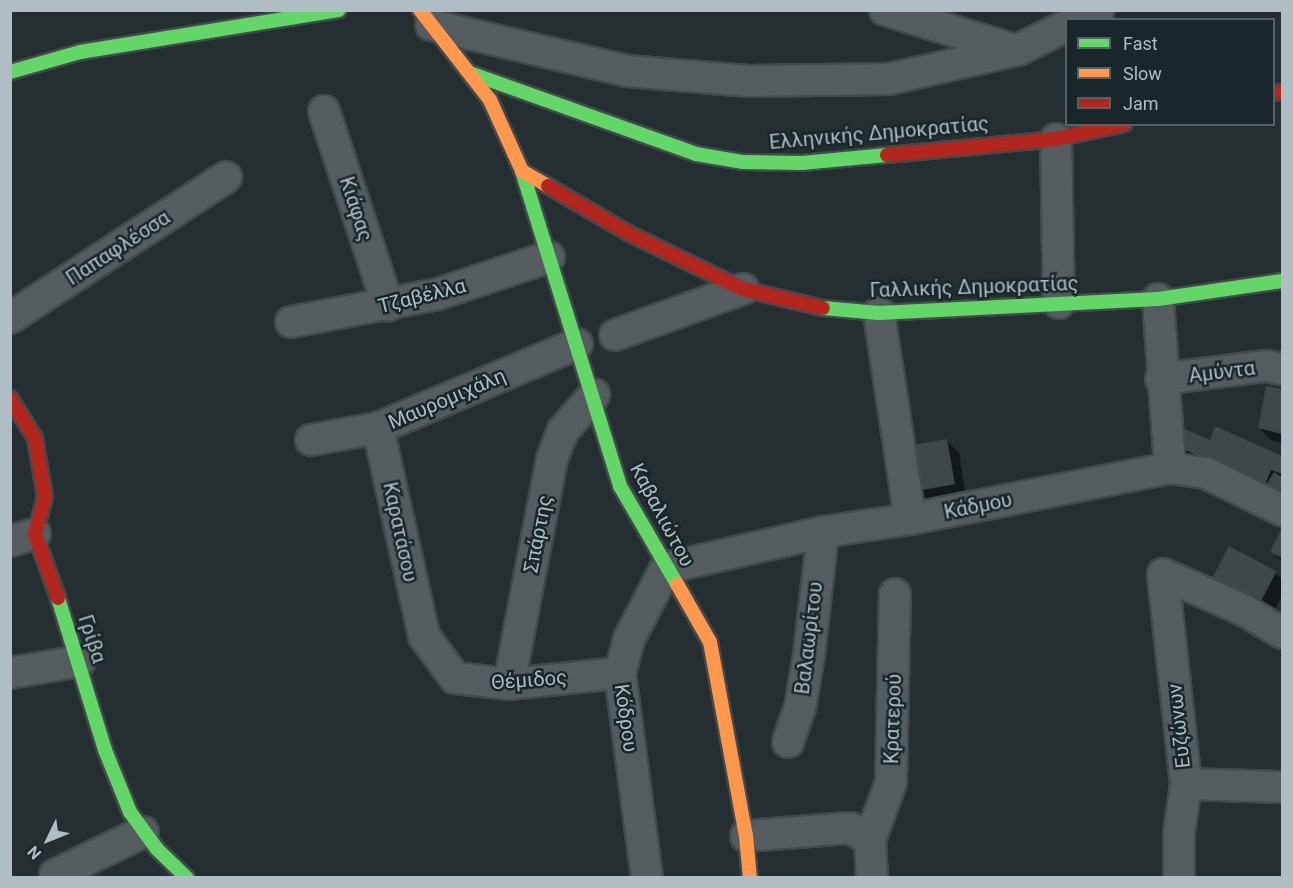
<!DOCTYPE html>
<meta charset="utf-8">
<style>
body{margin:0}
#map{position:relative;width:1293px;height:888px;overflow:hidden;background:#252e31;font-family:Roboto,sans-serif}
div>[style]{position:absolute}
.shadow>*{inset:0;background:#0007}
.building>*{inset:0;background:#3e4749;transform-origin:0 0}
.roads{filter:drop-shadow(2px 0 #424a4c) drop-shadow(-2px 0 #424a4c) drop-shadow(0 2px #424a4c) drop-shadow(0 -2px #424a4c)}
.street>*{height:30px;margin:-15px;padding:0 15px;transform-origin:15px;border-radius:15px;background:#555c60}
.fast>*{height:14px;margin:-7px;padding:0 7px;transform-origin:7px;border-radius:7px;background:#63d668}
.slow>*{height:14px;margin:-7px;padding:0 7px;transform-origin:7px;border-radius:7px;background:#ff974d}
.jam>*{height:14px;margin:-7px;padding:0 7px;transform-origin:7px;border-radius:7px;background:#b3261e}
span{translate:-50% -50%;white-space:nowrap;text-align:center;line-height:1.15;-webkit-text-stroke:5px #19272b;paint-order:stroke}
.street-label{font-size:20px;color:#aebec4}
.frame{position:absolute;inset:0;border:12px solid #aebec4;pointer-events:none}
.legend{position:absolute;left:1065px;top:18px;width:210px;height:108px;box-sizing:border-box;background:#19272b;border:2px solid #556368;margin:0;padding:8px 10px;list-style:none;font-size:18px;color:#aebec4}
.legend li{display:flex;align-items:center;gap:12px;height:30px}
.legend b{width:30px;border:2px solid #556368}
.north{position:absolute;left:18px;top:810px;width:60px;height:60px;-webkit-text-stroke:4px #19272b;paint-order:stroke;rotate:227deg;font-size:16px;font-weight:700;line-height:24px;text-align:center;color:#aebec4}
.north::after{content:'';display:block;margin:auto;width:21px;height:27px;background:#aebec4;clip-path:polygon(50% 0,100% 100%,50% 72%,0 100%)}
</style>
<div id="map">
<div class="shadow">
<i style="clip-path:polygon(1268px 388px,1282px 391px,1282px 443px,1271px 440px,1259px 428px)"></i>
<i style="clip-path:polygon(1216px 428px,1282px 458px,1282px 499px,1192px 459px,1179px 446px,1211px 441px)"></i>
<i style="clip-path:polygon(947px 441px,959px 453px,966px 496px,923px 504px,911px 491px)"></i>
<i style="clip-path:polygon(1282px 530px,1282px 562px,1272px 551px)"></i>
<i style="clip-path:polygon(1230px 548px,1282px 578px,1282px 596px,1269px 622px)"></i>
</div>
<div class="building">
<i style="clip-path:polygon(1266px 386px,1282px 389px,1282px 434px,1258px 428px)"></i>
<i style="clip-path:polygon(1215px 426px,1282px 456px,1282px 474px,1271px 470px,1265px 485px,1178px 447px,1185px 429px,1210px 440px)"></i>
<i style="left:947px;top:439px;width:46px;height:46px;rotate:80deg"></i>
<i style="clip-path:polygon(1274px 472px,1282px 477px,1282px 495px,1266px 485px)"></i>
<i style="clip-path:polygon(1282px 527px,1282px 558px,1270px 552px)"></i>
<i style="left:1229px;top:546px;width:54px;height:45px;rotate:28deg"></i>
</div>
<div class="roads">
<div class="street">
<i style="left:885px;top:10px;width:136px;rotate:17.1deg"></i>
<i style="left:1080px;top:20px;width:21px;rotate:-28deg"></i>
<i style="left:431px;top:25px;width:201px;rotate:13.2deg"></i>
<i style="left:627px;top:71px;width:122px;rotate:4.7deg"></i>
<i style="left:749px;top:81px;width:140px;rotate:-0.8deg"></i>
<i style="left:889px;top:79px;width:132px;rotate:-12.7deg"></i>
<i style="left:1018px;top:50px;width:54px;rotate:-26.6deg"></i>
<i style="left:324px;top:111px;width:205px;rotate:71.8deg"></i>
<i style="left:1056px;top:139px;width:164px;rotate:89deg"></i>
<i style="left:1158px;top:299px;width:169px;rotate:85.9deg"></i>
<i style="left:879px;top:313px;width:208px;rotate:81.4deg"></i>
<i style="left:10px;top:318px;width:258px;rotate:-33.1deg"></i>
<i style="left:291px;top:322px;width:150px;rotate:-10.8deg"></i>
<i style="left:438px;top:294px;width:117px;rotate:-18.4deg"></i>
<i style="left:615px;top:335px;width:136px;rotate:-19.8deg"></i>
<i style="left:1161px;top:379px;width:106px;rotate:-7.1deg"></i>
<i style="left:1266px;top:366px;width:16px;rotate:11deg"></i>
<i style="left:378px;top:428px;width:213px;rotate:77.5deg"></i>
<i style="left:424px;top:636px;width:52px;rotate:53.6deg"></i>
<i style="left:455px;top:678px;width:54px;rotate:6.3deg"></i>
<i style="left:509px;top:684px;width:112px;rotate:-5.7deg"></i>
<i style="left:311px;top:440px;width:68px;rotate:-10.2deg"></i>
<i style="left:378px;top:428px;width:216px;rotate:-22.9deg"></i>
<i style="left:10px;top:541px;width:26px;rotate:-16deg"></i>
<i style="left:10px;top:673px;width:71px;rotate:-9.7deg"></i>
<i style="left:509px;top:684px;width:229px;rotate:-79.2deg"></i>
<i style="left:552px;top:459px;width:30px;rotate:-69deg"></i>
<i style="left:563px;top:431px;width:48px;rotate:-49.3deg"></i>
<i style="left:788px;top:742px;width:36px;rotate:-71deg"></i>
<i style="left:800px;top:708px;width:54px;rotate:-80.4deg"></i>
<i style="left:809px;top:655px;width:124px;rotate:-83.5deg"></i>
<i style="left:1186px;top:784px;width:96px;rotate:1.8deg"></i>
<i style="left:746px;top:836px;width:104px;rotate:-4.4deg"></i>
<i style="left:850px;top:828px;width:23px;rotate:31deg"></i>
<i style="left:870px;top:840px;width:38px;rotate:87deg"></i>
<i style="left:870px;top:840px;width:62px;rotate:-70.1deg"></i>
<i style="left:891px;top:782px;width:188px;rotate:-88.8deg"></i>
<i style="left:58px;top:878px;width:4px;rotate:-135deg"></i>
<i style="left:55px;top:875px;width:98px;rotate:-26deg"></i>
<i style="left:647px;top:878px;width:207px;rotate:-97.5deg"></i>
<i style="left:620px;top:673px;width:35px;rotate:-75deg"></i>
<i style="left:629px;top:639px;width:80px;rotate:-62.5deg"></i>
<i style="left:666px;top:568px;width:161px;rotate:-12.9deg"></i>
<i style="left:823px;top:532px;width:88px;rotate:-8.5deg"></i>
<i style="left:910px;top:519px;width:265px;rotate:-11.1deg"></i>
<i style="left:1170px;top:468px;width:36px;rotate:8deg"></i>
<i style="left:1206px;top:473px;width:85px;rotate:26deg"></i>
<i style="left:1179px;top:878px;width:45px;rotate:-90deg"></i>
<i style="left:1179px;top:833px;width:49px;rotate:-81.9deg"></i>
<i style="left:1186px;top:784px;width:211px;rotate:-96.3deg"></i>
<i style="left:1163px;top:574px;width:89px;rotate:24deg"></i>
<i style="left:1244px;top:610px;width:44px;rotate:31.2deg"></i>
</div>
<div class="fast">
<i style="left:10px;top:72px;width:73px;rotate:-15.9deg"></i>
<i style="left:80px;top:52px;width:262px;rotate:-9.2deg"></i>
<i style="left:470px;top:73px;width:240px;rotate:19.7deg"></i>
<i style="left:696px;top:154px;width:48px;rotate:9.7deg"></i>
<i style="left:743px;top:162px;width:59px;rotate:1deg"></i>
<i style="left:802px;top:163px;width:85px;rotate:-5.4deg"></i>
<i style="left:522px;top:171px;width:330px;rotate:72.7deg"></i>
<i style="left:620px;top:486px;width:113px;rotate:59.8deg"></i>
<i style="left:823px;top:308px;width:56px;rotate:5.1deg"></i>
<i style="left:879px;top:313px;width:279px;rotate:-2.9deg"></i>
<i style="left:1158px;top:299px;width:125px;rotate:-8.3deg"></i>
<i style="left:58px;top:598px;width:159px;rotate:72.8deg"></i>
<i style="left:105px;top:750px;width:67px;rotate:68deg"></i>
<i style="left:130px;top:812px;width:46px;rotate:53.9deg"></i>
<i style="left:157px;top:849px;width:42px;rotate:44deg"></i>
</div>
<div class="slow">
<i style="left:420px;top:10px;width:114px;rotate:52.1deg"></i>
<i style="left:490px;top:100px;width:78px;rotate:65.7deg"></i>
<i style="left:522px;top:171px;width:30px;rotate:30deg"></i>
<i style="left:677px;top:584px;width:67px;rotate:60.4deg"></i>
<i style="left:710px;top:642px;width:197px;rotate:79.5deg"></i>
<i style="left:746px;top:836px;width:42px;rotate:84.6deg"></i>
</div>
<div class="jam">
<i style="left:1274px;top:93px;width:8px;rotate:-7deg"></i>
<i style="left:887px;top:155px;width:170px;rotate:-5.4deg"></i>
<i style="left:1056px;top:139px;width:70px;rotate:-12.4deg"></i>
<i style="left:548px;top:186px;width:93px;rotate:30.4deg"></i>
<i style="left:628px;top:233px;width:128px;rotate:26deg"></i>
<i style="left:743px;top:289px;width:82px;rotate:13.4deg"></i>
<i style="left:10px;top:398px;width:47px;rotate:58deg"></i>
<i style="left:35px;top:438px;width:60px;rotate:80.4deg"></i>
<i style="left:45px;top:497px;width:38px;rotate:105deg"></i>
<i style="left:35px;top:534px;width:68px;rotate:70.2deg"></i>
</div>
</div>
<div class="street-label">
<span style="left:879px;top:133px;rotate:-5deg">Ελληνικής Δημοκρατίας</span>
<span style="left:356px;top:209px;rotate:72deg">Κιάφας</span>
<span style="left:118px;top:248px;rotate:-33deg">Παπαφλέσσα</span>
<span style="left:974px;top:287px;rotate:-2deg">Γαλλικής Δημοκρατίας</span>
<span style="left:422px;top:296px;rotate:-14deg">Τζαβέλλα</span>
<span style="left:1222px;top:372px;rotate:-7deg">Αμύντα</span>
<span style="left:447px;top:399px;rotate:-23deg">Μαυρομιχάλη</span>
<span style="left:978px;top:506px;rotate:-11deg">Κάδμου</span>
<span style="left:662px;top:515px;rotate:62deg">Καβαλιώτου</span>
<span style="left:400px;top:532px;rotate:78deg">Καρατάσου</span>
<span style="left:538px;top:534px;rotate:-79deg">Σπάρτης</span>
<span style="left:809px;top:638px;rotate:-83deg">Βαλαωρίτου</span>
<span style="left:92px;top:639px;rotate:72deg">Γρίβα</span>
<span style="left:529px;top:680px;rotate:-4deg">Θέμιδος</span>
<span style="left:626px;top:718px;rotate:82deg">Κόδρου</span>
<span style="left:893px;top:719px;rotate:-88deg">Κρατερού</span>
<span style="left:1179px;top:726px;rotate:-96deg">Ευζώνων</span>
</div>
<div class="frame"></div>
<ul class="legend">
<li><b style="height:8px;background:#63d668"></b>Fast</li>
<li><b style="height:8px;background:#ff974d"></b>Slow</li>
<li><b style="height:8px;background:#b3261e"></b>Jam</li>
</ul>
<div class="north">N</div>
</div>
